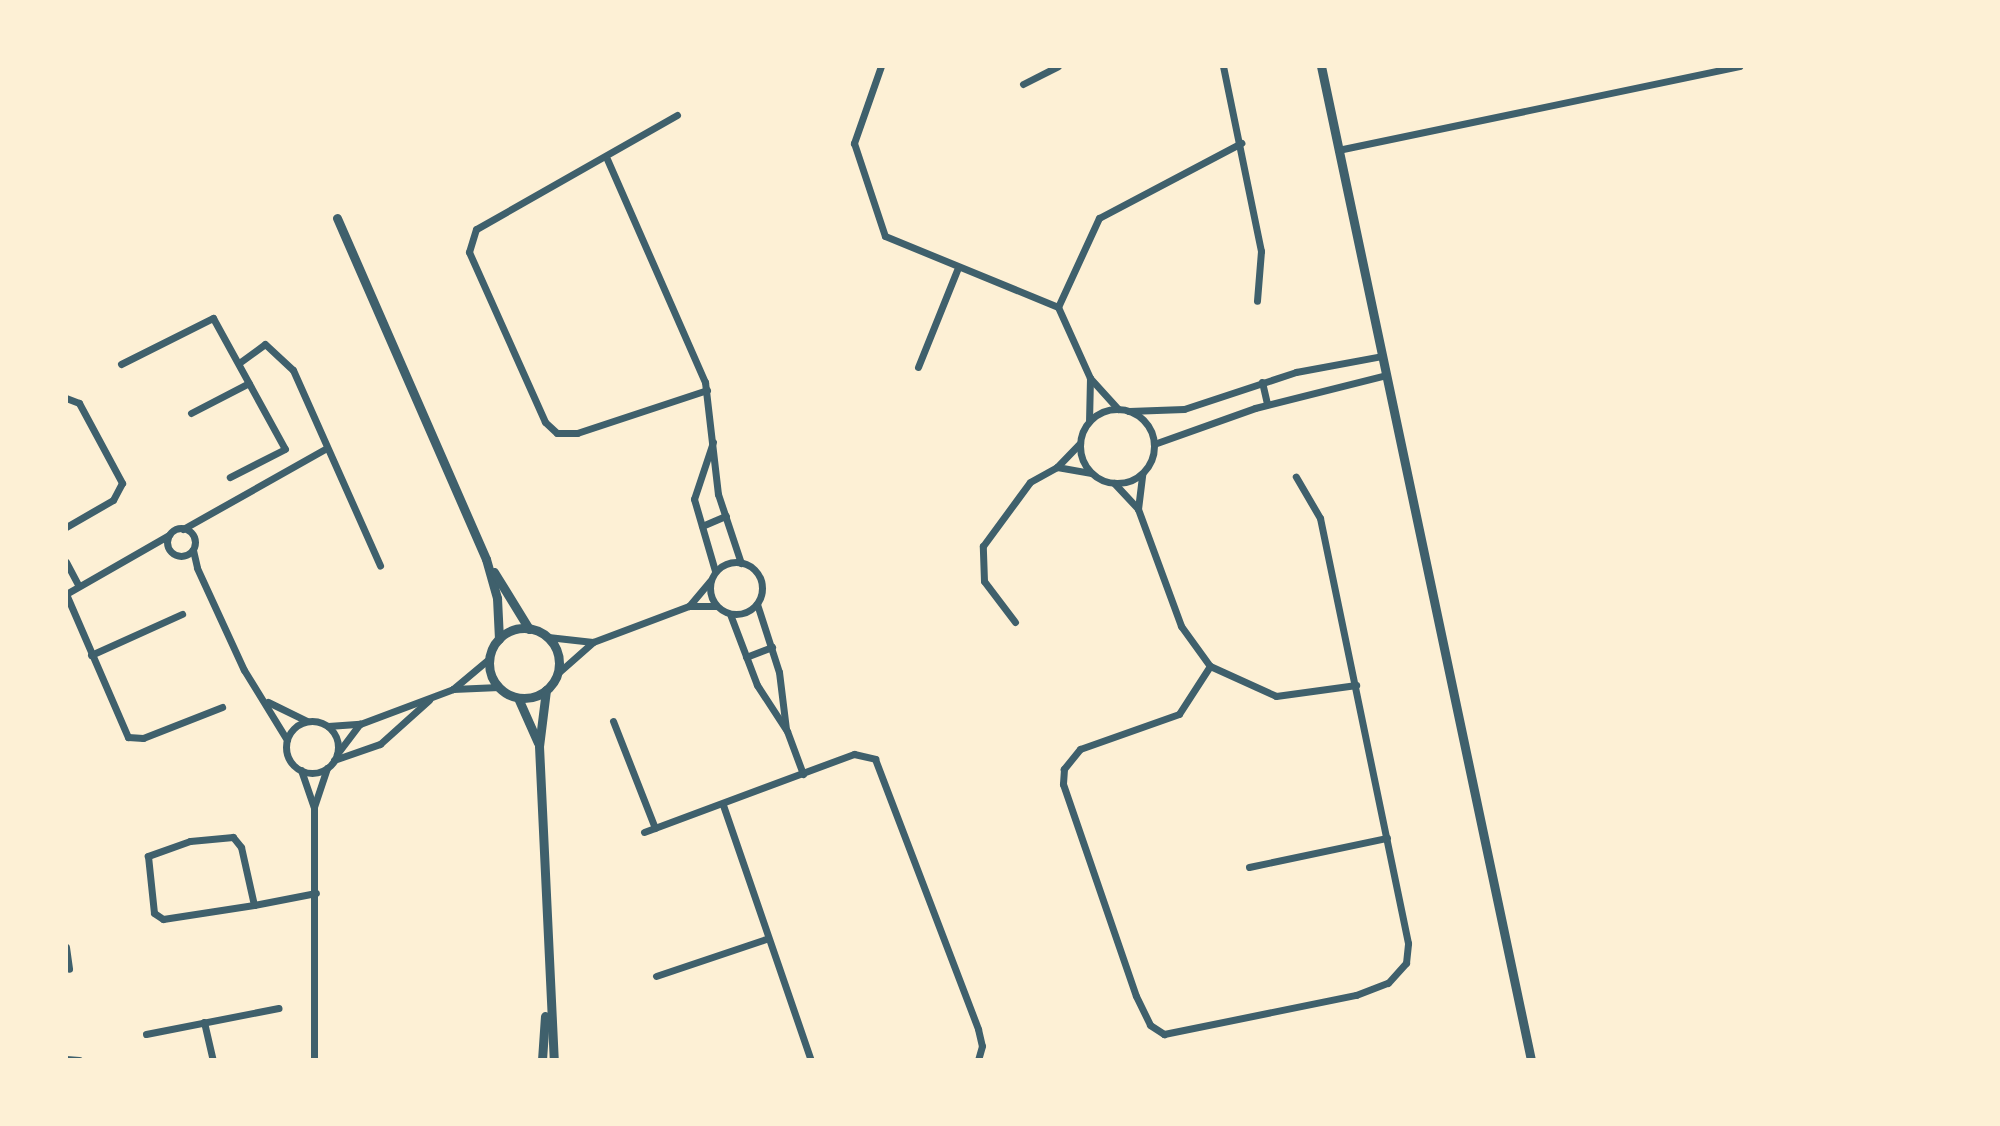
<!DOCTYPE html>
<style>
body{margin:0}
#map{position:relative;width:2000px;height:1126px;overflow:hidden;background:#fdf0d5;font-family:Literata,serif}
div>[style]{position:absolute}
.minor>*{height:7px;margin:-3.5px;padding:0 3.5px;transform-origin:3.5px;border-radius:3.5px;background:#3f606c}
.minor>.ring{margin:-3.5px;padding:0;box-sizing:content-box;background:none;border:7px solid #3f606c;border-radius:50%}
.tertiary>*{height:9px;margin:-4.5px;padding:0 4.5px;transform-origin:4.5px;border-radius:4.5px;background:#3f606c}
.tertiary>.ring{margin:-4.5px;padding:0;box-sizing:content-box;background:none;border:9px solid #3f606c;border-radius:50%}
span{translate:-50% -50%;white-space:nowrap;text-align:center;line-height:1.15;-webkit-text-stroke:8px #fdf0d5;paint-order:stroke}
.frame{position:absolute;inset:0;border:68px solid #fdf0d5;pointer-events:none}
</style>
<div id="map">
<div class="minor">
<i style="left:881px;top:66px;width:82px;rotate:109.3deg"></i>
<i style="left:854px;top:143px;width:98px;rotate:71.6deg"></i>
<i style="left:885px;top:236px;width:187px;rotate:22.3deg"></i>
<i style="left:1223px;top:66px;width:189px;rotate:78.4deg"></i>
<i style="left:1261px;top:251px;width:50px;rotate:94.6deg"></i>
<i style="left:1023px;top:84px;width:39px;rotate:-27deg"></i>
<i style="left:677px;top:115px;width:231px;rotate:150.4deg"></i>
<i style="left:476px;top:229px;width:24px;rotate:107deg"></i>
<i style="left:469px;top:252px;width:186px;rotate:65.9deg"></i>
<i style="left:545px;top:422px;width:16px;rotate:43deg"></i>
<i style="left:557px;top:433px;width:20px"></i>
<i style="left:577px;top:433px;width:137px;rotate:-18.3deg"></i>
<i style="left:1338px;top:150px;width:410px;rotate:-11.8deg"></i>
<i style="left:607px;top:159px;width:244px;rotate:66.3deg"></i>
<i style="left:705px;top:382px;width:113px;rotate:83.4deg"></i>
<i style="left:718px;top:494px;width:73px;rotate:71.6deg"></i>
<i style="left:1058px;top:307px;width:98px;rotate:-65.3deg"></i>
<i style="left:1099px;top:218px;width:161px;rotate:-27.8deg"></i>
<i style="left:1058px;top:307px;width:78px;rotate:65.7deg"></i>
<i style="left:1090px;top:378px;width:43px;rotate:91.3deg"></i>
<i style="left:239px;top:363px;width:32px;rotate:-36deg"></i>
<i style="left:265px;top:344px;width:38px;rotate:43deg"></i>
<i style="left:293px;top:370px;width:214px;rotate:66deg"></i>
<i style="left:121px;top:364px;width:103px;rotate:-26.6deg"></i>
<i style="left:213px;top:318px;width:149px;rotate:61.2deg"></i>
<i style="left:285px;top:449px;width:62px;rotate:153deg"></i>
<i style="left:918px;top:367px;width:105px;rotate:-68.1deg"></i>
<i style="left:1090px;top:378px;width:42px;rotate:47.9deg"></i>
<i style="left:1262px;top:382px;width:23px;rotate:77deg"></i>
<i style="left:66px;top:398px;width:14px;rotate:21deg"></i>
<i style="left:79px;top:403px;width:91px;rotate:61.7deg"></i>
<i style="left:122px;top:483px;width:19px;rotate:118deg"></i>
<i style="left:113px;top:500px;width:54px;rotate:150.1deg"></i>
<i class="ring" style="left:1080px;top:409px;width:67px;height:67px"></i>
<i style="left:1129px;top:411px;width:55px;rotate:-2.1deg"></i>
<i style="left:1184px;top:409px;width:118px;rotate:-18.3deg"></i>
<i style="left:1296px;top:372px;width:87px;rotate:-10.5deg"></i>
<i style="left:191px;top:413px;width:65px;rotate:-27.3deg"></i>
<i style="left:713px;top:442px;width:60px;rotate:108.4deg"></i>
<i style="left:694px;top:499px;width:75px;rotate:73.7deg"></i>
<i style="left:1154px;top:444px;width:107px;rotate:-19.6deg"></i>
<i style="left:1255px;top:408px;width:135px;rotate:-14.1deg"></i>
<i style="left:1057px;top:467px;width:35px;rotate:10deg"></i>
<i style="left:1114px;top:483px;width:35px;rotate:47deg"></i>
<i style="left:1138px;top:509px;width:125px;rotate:69.8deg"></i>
<i style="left:1181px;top:626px;width:49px;rotate:54.1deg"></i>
<i style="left:1210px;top:666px;width:72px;rotate:24.4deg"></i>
<i style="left:1276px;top:696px;width:81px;rotate:-7.8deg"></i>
<i style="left:1138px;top:509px;width:35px;rotate:-83deg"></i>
<i style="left:702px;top:526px;width:26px;rotate:-23deg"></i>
<i class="ring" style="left:167px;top:528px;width:21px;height:21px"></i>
<i style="left:183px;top:529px;width:165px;rotate:-29.4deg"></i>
<i style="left:193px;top:550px;width:18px;rotate:77deg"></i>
<i style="left:197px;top:568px;width:112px;rotate:65.3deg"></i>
<i style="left:244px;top:670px;width:82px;rotate:58.4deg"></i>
<i class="ring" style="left:710px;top:562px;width:45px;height:45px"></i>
<i style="left:66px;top:562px;width:27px;rotate:62deg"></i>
<i style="left:66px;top:594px;width:156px;rotate:66.6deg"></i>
<i style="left:128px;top:737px;width:15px;rotate:4deg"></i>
<i style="left:143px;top:738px;width:85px;rotate:-21.4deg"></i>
<i style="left:66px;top:594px;width:119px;rotate:-29.8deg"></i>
<i style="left:757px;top:604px;width:71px;rotate:72.1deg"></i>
<i style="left:779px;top:672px;width:57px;rotate:83deg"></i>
<i style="left:689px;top:606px;width:33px;rotate:-50deg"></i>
<i style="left:730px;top:614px;width:76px;rotate:69.2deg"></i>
<i style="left:757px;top:685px;width:55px;rotate:56.9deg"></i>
<i style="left:787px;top:731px;width:46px;rotate:69.6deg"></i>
<i style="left:1015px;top:622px;width:51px;rotate:-127.1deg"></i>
<i style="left:984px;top:581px;width:35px;rotate:-92deg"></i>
<i style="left:983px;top:546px;width:79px;rotate:-53.7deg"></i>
<i style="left:1030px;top:482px;width:31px;rotate:-29deg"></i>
<i style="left:1057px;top:467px;width:33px;rotate:-46deg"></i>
<i style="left:548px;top:637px;width:45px;rotate:6.3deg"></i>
<i style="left:91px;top:655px;width:100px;rotate:-24.3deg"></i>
<i style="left:746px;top:657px;width:28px;rotate:-21deg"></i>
<i style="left:1210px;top:666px;width:57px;rotate:122.9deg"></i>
<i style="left:1179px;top:714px;width:105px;rotate:160.5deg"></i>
<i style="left:1080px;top:749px;width:26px;rotate:129deg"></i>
<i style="left:1064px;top:769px;width:15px;rotate:94deg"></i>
<i style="left:1063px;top:784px;width:224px;rotate:71deg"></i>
<i style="left:1136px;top:996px;width:32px;rotate:64deg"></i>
<i style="left:1150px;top:1025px;width:17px;rotate:33deg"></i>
<i style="left:1164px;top:1034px;width:196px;rotate:-11.5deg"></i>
<i style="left:1356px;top:995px;width:34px;rotate:-21deg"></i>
<i style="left:1388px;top:983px;width:27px;rotate:-48deg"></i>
<i style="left:1406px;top:963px;width:20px;rotate:-84deg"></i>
<i style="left:1408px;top:943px;width:434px;rotate:-101.7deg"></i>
<i style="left:1320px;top:518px;width:48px;rotate:-120.3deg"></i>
<i style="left:558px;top:673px;width:47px;rotate:-41.5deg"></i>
<i style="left:593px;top:642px;width:103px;rotate:-20.6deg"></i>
<i style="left:689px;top:606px;width:27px"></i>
<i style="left:453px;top:689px;width:46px;rotate:-2.5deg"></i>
<i style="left:268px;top:702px;width:43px;rotate:26deg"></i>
<i style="left:613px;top:721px;width:115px;rotate:68.6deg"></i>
<i class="ring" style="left:286px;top:721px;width:45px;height:45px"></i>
<i style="left:328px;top:726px;width:32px;rotate:-4deg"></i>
<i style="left:360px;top:724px;width:99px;rotate:-20.6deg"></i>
<i style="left:453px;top:689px;width:48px;rotate:-40deg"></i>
<i style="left:337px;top:754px;width:38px;rotate:-53deg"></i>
<i style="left:334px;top:760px;width:49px;rotate:-19.2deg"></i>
<i style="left:380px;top:744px;width:66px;rotate:-41.9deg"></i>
<i style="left:301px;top:770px;width:39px;rotate:71deg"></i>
<i style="left:314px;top:807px;width:253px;rotate:90deg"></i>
<i style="left:723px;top:805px;width:270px;rotate:71deg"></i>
<i style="left:314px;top:807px;width:41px;rotate:-71.6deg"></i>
<i style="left:644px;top:832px;width:224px;rotate:-20.4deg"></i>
<i style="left:854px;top:754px;width:22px;rotate:13deg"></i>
<i style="left:875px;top:759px;width:289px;rotate:69.1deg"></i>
<i style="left:978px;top:1029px;width:17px;rotate:77deg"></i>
<i style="left:982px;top:1046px;width:15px;rotate:106deg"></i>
<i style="left:1249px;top:867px;width:141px;rotate:-11.9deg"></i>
<i style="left:254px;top:905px;width:59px;rotate:-102.6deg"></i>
<i style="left:241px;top:847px;width:13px;rotate:-129deg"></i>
<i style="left:233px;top:837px;width:43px;rotate:174.7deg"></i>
<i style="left:190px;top:841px;width:45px;rotate:160.3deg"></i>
<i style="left:148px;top:856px;width:57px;rotate:84deg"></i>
<i style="left:154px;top:913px;width:11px;rotate:34deg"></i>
<i style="left:163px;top:919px;width:92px;rotate:-8.7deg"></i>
<i style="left:254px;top:905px;width:63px;rotate:-11deg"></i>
<i style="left:66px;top:947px;width:22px;rotate:82deg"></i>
<i style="left:656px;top:976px;width:116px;rotate:-18.6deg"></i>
<i style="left:204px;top:1022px;width:39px;rotate:77deg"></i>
<i style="left:146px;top:1034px;width:135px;rotate:-11.1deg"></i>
<i style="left:66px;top:1059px;width:13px;rotate:4deg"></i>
</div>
<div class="tertiary">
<i style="left:1321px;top:66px;width:1016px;rotate:78.07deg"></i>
<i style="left:337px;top:218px;width:372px;rotate:66.4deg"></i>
<i style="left:486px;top:559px;width:41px;rotate:74.2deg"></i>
<i style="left:497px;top:598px;width:41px;rotate:87.2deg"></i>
<i style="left:494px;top:572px;width:67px;rotate:58.4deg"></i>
<i class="ring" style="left:489px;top:628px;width:61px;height:61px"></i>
<i style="left:546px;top:690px;width:56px;rotate:97.1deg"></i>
<i style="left:539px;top:746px;width:314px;rotate:87.3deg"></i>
<i style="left:518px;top:698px;width:49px;rotate:66deg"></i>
<i style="left:542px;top:1060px;width:44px;rotate:-86.1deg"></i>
</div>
<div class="frame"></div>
</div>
